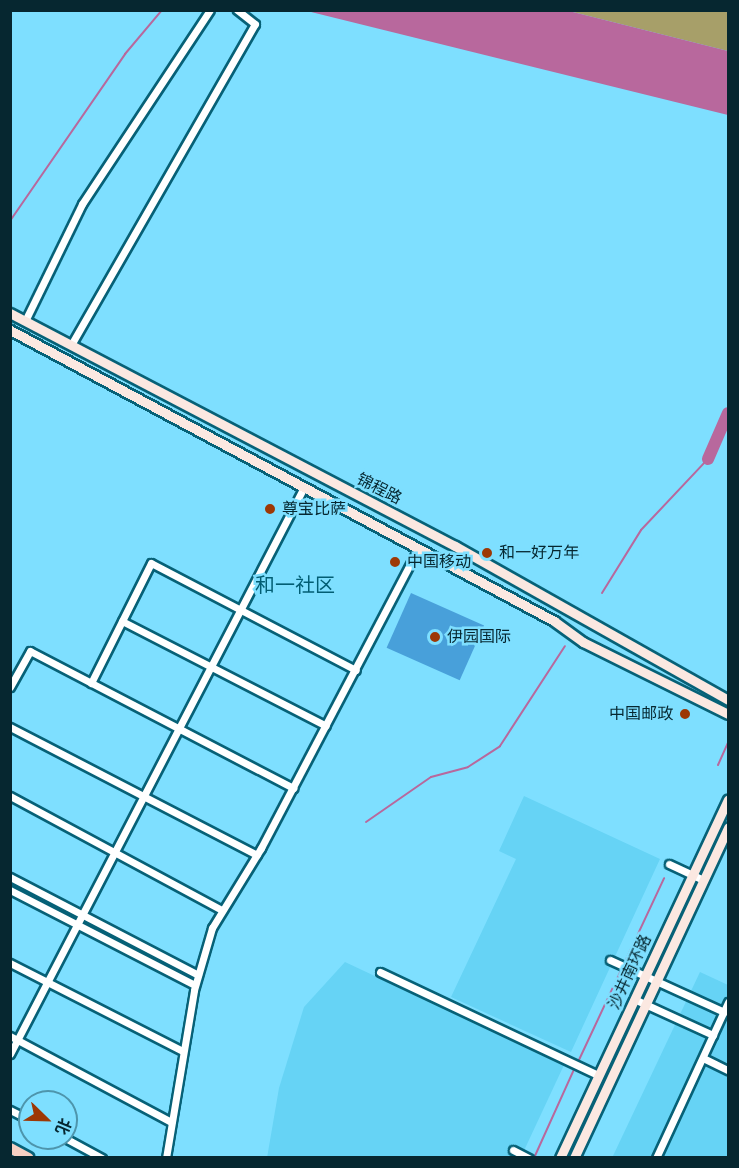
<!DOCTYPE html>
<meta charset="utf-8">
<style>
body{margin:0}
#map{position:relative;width:739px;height:1168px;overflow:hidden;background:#7edfff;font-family:Arial,"Noto Sans SC",sans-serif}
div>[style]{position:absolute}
.built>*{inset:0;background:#66d3f5}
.green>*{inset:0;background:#a79f69}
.water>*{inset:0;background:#b8689d}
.stream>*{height:2px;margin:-1px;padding:0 1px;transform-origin:1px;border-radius:1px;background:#b8689d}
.river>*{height:12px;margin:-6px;padding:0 6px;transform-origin:6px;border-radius:6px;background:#b8689d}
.building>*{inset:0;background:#48a0da;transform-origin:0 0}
.roads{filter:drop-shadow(2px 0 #076177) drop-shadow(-2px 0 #076177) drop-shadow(0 2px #076177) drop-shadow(0 -2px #076177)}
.minor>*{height:7px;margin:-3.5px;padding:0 3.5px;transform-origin:3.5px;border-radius:3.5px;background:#fff}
.secondary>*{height:9px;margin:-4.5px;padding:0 4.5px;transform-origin:4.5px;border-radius:4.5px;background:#fbe8e1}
.primary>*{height:10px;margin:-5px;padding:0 5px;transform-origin:5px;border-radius:5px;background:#f7d1c4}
.dots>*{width:16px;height:16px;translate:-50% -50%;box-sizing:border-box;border:3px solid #7edfff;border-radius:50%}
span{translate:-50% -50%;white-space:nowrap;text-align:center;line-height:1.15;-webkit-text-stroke:5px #7edfff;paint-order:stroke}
.street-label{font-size:16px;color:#062730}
.poi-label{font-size:16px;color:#062730}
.left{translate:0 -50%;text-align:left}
.right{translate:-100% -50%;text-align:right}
.quarter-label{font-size:20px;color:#025e74}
.frame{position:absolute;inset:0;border:12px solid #062730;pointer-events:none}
.north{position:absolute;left:18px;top:1090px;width:60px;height:60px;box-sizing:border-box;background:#7edfff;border:2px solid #4e95ac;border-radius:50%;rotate:113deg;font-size:16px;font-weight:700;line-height:24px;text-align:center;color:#062730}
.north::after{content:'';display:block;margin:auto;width:21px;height:27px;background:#9d3805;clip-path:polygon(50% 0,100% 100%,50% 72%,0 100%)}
</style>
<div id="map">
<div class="built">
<i style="clip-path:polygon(524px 796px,660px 859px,571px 1052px,451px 997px,516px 859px,499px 851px)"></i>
<i style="clip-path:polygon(345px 962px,564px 1065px,521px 1157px,267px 1158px,279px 1088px,304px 1007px)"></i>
<i style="clip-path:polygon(700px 972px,728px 985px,728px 1157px,612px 1158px)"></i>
</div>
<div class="green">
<i style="clip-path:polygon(569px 11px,728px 11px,728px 51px)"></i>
</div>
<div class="water">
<i style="clip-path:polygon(307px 11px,569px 11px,728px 51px,728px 115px)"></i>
</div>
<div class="stream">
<i style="left:10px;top:221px;width:203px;rotate:-55.4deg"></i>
<i style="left:125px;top:54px;width:57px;rotate:-49.9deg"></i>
<i style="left:602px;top:593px;width:74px;rotate:-58.2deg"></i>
<i style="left:641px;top:530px;width:98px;rotate:-46.7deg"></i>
<i style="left:718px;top:765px;width:24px;rotate:-66deg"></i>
<i style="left:366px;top:822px;width:79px;rotate:-34.7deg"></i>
<i style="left:431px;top:777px;width:38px;rotate:-15deg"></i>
<i style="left:468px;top:767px;width:38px;rotate:-33deg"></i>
<i style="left:500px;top:746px;width:119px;rotate:-57deg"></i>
<i style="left:578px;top:1062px;width:203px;rotate:-64.9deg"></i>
<i style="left:534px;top:1158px;width:100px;rotate:-65.7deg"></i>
</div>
<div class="river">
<i style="left:708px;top:459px;width:50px;rotate:-66.5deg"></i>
</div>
<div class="building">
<i style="left:411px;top:593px;width:80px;height:60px;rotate:24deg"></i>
</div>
<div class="roads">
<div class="minor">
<i style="left:25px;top:321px;width:130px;rotate:-64deg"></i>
<i style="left:82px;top:204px;width:232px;rotate:-56.6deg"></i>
<i style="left:71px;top:345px;width:370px;rotate:-60.2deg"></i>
<i style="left:255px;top:24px;width:23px;rotate:-142deg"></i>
<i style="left:122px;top:621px;width:229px;rotate:27.2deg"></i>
<i style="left:91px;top:683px;width:134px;rotate:-63.4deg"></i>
<i style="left:151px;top:563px;width:231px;rotate:27.6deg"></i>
<i style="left:10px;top:687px;width:41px;rotate:-60.9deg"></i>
<i style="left:30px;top:651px;width:297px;rotate:27.5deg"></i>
<i style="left:10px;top:727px;width:278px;rotate:27.4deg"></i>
<i style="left:10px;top:796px;width:241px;rotate:28.3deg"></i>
<i style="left:669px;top:864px;width:38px;rotate:25deg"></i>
<i style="left:10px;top:877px;width:212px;rotate:27.5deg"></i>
<i style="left:10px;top:890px;width:208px;rotate:27.2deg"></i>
<i style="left:610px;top:960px;width:125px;rotate:24.5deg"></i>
<i style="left:10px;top:963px;width:194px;rotate:27deg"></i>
<i style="left:380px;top:972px;width:241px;rotate:25.3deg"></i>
<i style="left:634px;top:999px;width:87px;rotate:24.5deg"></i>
<i style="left:10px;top:1036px;width:183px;rotate:28.1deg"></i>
<i style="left:10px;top:1054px;width:636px;rotate:-62.59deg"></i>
<i style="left:703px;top:1058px;width:28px;rotate:26deg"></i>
<i style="left:10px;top:1110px;width:22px;rotate:27deg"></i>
<i style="left:65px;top:1138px;width:42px;rotate:28.4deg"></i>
<i style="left:513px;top:1150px;width:18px;rotate:27deg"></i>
<i style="left:166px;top:1158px;width:170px;rotate:-80.5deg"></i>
<i style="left:194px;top:990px;width:65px;rotate:-73.8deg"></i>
<i style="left:212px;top:928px;width:94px;rotate:-58.5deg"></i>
<i style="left:261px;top:848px;width:338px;rotate:-62.3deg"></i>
<i style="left:656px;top:1158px;width:172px;rotate:-65.2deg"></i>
</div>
<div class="secondary">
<i style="left:10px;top:313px;width:502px;rotate:27.64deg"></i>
<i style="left:455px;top:546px;width:313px;rotate:29.4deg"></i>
<i style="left:10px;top:330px;width:617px;rotate:28.14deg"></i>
<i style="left:554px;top:621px;width:36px;rotate:36deg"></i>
<i style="left:583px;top:642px;width:162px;rotate:26.4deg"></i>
<i style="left:560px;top:1158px;width:396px;rotate:-64.9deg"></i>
<i style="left:574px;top:1158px;width:365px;rotate:-65deg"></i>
</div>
<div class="primary">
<i style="left:10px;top:1148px;width:21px;rotate:28deg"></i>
</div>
</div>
<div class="dots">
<i style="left:270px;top:509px;background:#9d3805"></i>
<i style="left:487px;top:553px;background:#9d3805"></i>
<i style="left:395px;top:562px;background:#9d3805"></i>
<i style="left:435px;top:637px;background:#9d3805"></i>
<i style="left:685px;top:714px;background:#9d3805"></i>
</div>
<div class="street-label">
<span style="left:379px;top:489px;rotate:27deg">锦程路</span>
<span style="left:630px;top:972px;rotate:-65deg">沙井南环路</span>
</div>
<div class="poi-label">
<span class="left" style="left:282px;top:509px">尊宝比萨</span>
<span class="left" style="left:499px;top:553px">和一好万年</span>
<span class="left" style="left:407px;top:562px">中国移动</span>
<span class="left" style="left:447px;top:637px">伊园国际</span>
<span class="right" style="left:673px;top:714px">中国邮政</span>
</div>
<div class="quarter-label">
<span style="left:295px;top:585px">和一社区</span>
</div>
<div class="frame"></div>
<div class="north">北</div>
</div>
